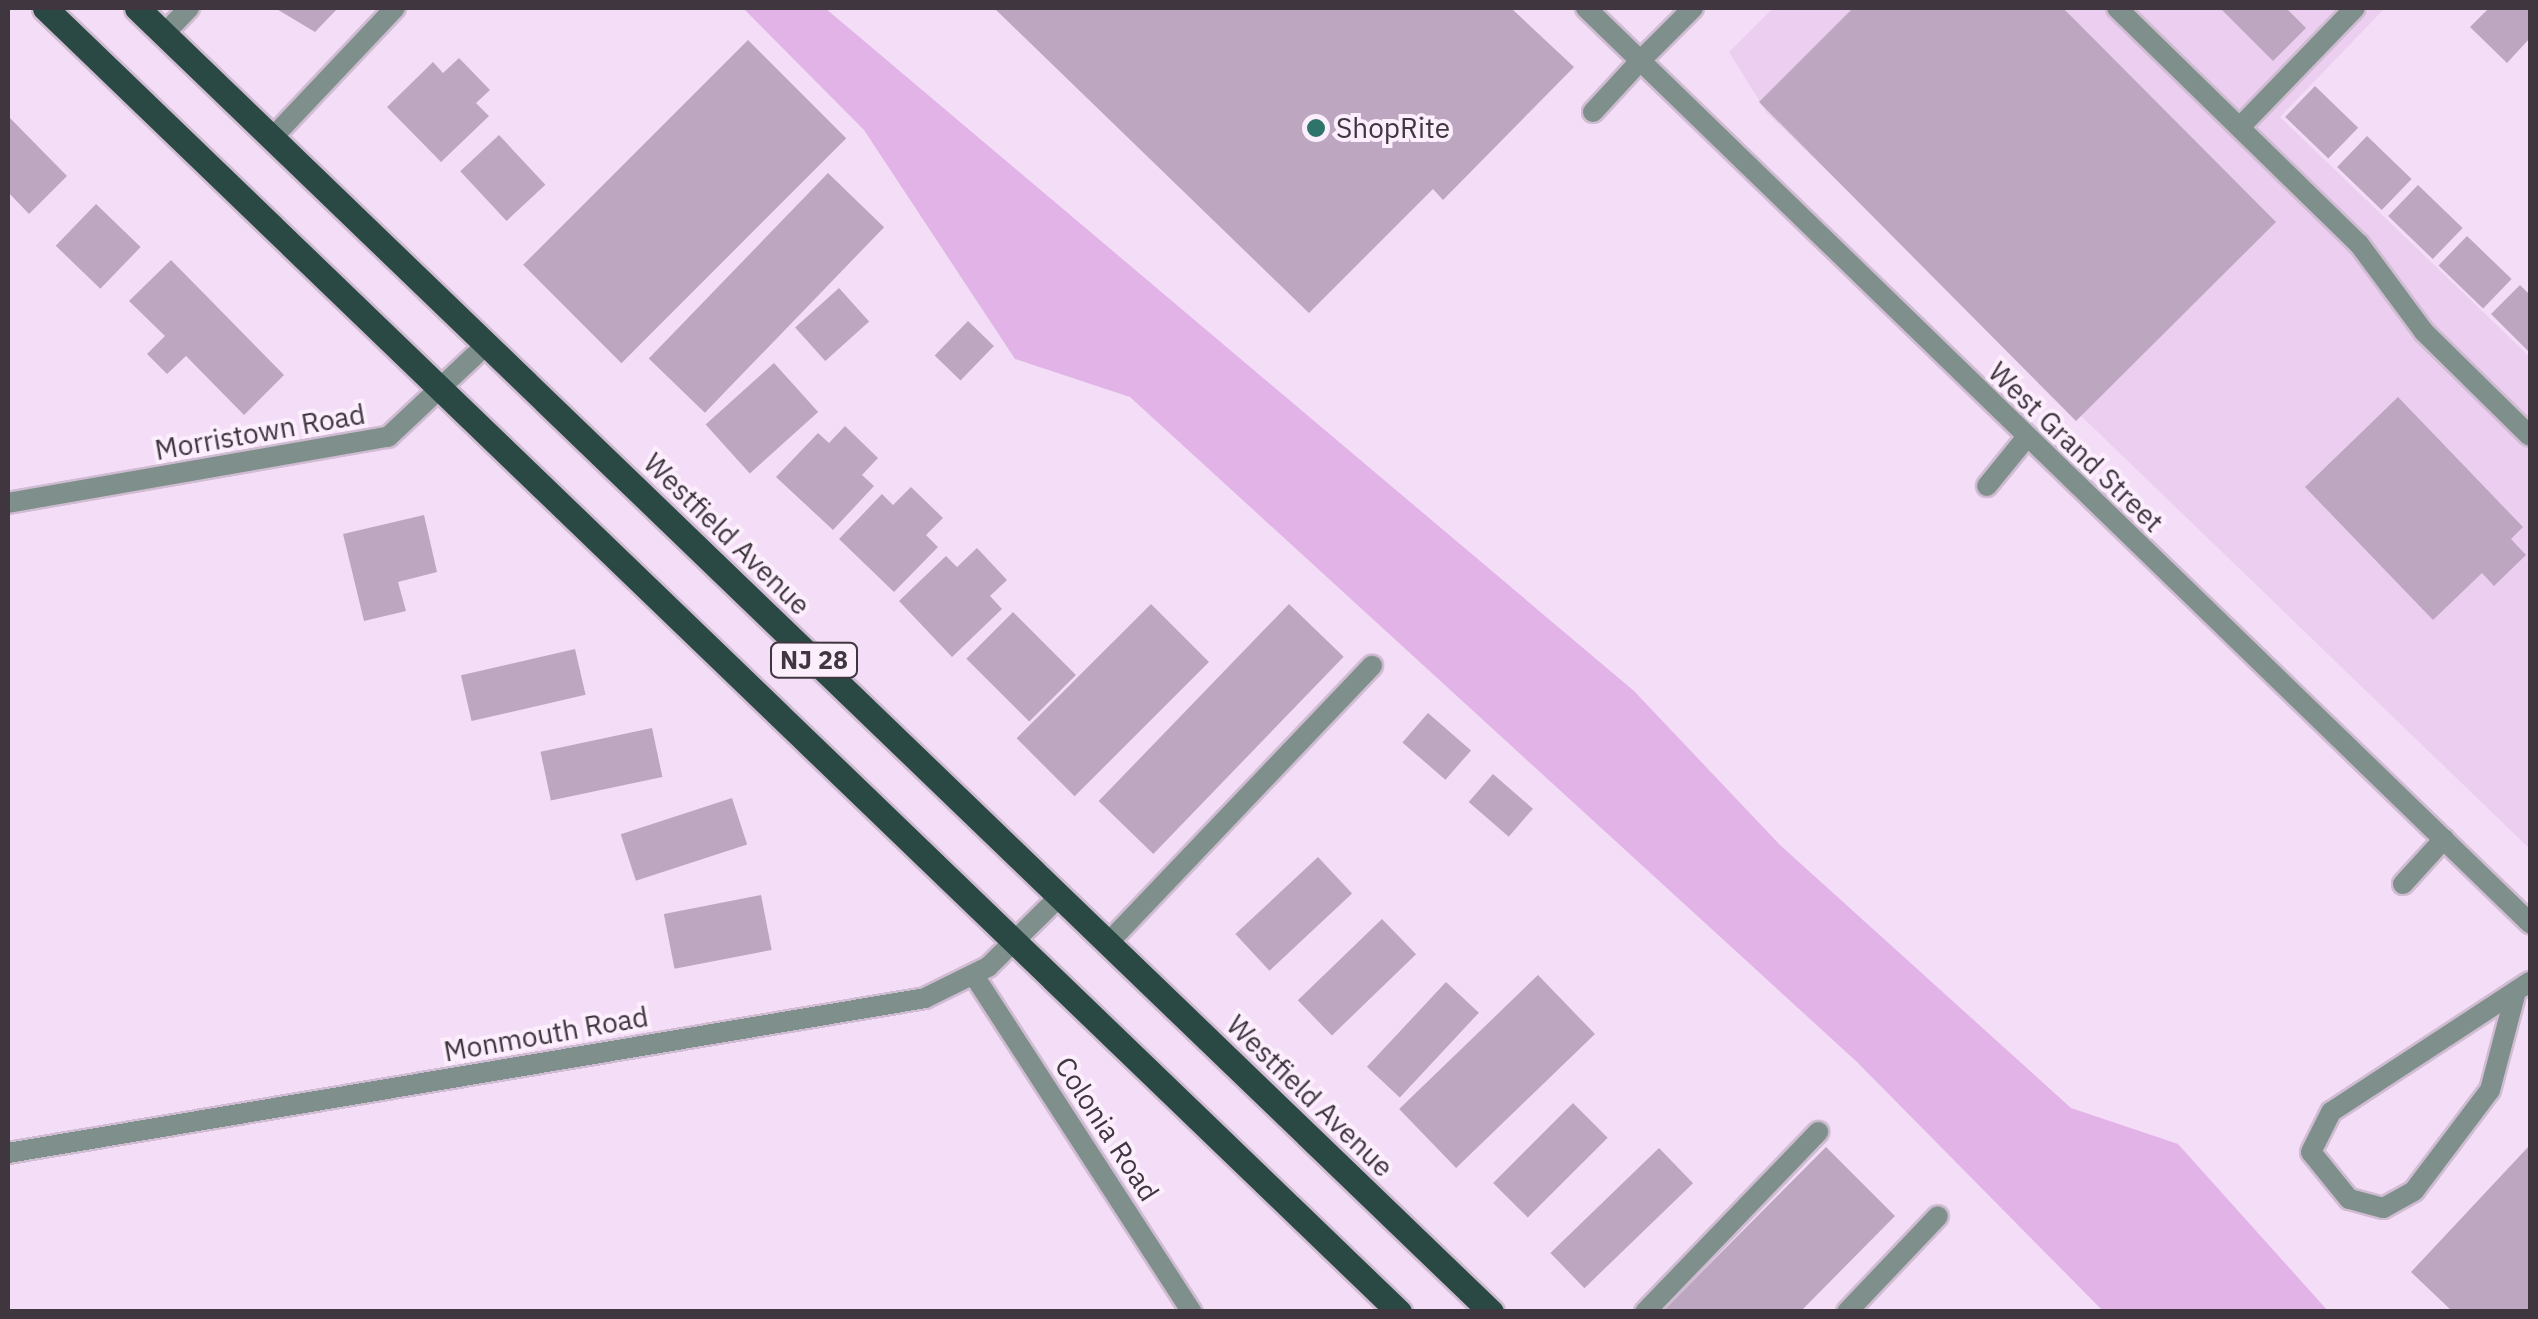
<!DOCTYPE html>
<style>
body{margin:0}
#map{position:relative;width:2538px;height:1319px;overflow:hidden;background:#f4ddf7;font-family:"IBM Plex Sans",sans-serif}
div>[style]{position:absolute}
.built>*{inset:0;background:#eccff0}
.green>*{inset:0;background:#e1b3e7}
.building>*{inset:0;background:#bda7c0;transform-origin:0 0}
.roads{filter:drop-shadow(2px 0 #d0bcd2) drop-shadow(-2px 0 #d0bcd2) drop-shadow(0 2px #d0bcd2) drop-shadow(0 -2px #d0bcd2)}
.service>*{height:20px;margin:-10px;padding:0 10px;transform-origin:10px;border-radius:10px;background:#7f8f8b}
.minor>*{height:20px;margin:-10px;padding:0 10px;transform-origin:10px;border-radius:10px;background:#7f8f8b}
.tertiary>*{height:20px;margin:-10px;padding:0 10px;transform-origin:10px;border-radius:10px;background:#7f8f8b}
.primary>*{height:25px;margin:-12.5px;padding:0 12.5px;transform-origin:12.5px;border-radius:12.5px;background:#2b4944}
.dots>*{width:28px;height:28px;translate:-50% -50%;box-sizing:border-box;border:5px solid #fceefd;border-radius:50%}
span{translate:-50% -50%;white-space:nowrap;text-align:center;line-height:1.15;-webkit-text-stroke:8px #fceefd;paint-order:stroke}
.shield-label span{padding:2px 8px;background:#fceefd;border:2px solid;border-radius:8px;-webkit-text-stroke-width:0}
.shield-label{font-size:25px;color:#3f3640;font-weight:700}
.poi-label{font-size:28px;color:#3f3640}
.left{translate:0 -50%;text-align:left}
.street-label{font-size:28px;color:#3f3640}
.frame{position:absolute;inset:0;border:10px solid #3f3640;pointer-events:none}
</style>
<div id="map">
<div class="built">
<i style="clip-path:polygon(1773px 8px,2385px 8px,2280px 117px,2530px 357px,2530px 849px,1767px 113px,1729px 52px)"></i>
</div>
<div class="green">
<i style="clip-path:polygon(743px 8px,825px 8px,1634px 691px,1780px 845px,2071px 1108px,2178px 1144px,2328px 1311px,2103px 1311px,1857px 1062px,1130px 397px,1015px 359px,864px 130px)"></i>
</div>
<div class="building">
<i style="clip-path:polygon(275px 8px,338px 8px,315px 32px)"></i>
<i style="clip-path:polygon(994px 8px,1511px 8px,1574px 67px,1443px 200px,1433px 189px,1309px 313px)"></i>
<i style="clip-path:polygon(1853px 8px,2063px 8px,2276px 222px,2076px 421px,1759px 102px)"></i>
<i style="clip-path:polygon(2220px 8px,2286px 8px,2306px 28px,2273px 61px)"></i>
<i style="clip-path:polygon(2489px 8px,2530px 8px,2530px 38px,2507px 63px,2470px 27px)"></i>
<i style="left:748px;top:40px;width:139px;height:318px;rotate:45deg"></i>
<i style="clip-path:polygon(459px 58px,490px 90px,476px 103px,489px 116px,441px 162px,387px 107px,433px 62px,443px 73px)"></i>
<i style="left:2315px;top:86px;width:60px;height:43px;rotate:44deg"></i>
<i style="clip-path:polygon(8px 116px,67px 176px,29px 214px,8px 192px)"></i>
<i style="left:499px;top:135px;width:68px;height:53px;rotate:47deg"></i>
<i style="left:2367px;top:136px;width:62px;height:43px;rotate:44deg"></i>
<i style="left:828px;top:173px;width:78px;height:258px;rotate:44deg"></i>
<i style="left:2418px;top:185px;width:62px;height:43px;rotate:44deg"></i>
<i style="left:96px;top:204px;width:62px;height:58px;rotate:44deg"></i>
<i style="left:2467px;top:236px;width:62px;height:41px;rotate:44deg"></i>
<i style="clip-path:polygon(171px 260px,284px 375px,244px 415px,186px 356px,167px 374px,147px 354px,165px 336px,129px 301px)"></i>
<i style="clip-path:polygon(2520px 285px,2530px 295px,2530px 353px,2491px 314px)"></i>
<i style="left:839px;top:288px;width:45px;height:59px;rotate:48deg"></i>
<i style="left:968px;top:321px;width:36px;height:48px;rotate:44deg"></i>
<i style="left:774px;top:363px;width:66px;height:92px;rotate:48deg"></i>
<i style="clip-path:polygon(2398px 397px,2523px 527px,2511px 539px,2526px 555px,2494px 586px,2482px 573px,2433px 620px,2305px 487px)"></i>
<i style="clip-path:polygon(845px 426px,878px 458px,862px 475px,874px 486px,833px 530px,776px 477px,818px 433px,829px 443px)"></i>
<i style="clip-path:polygon(911px 487px,943px 518px,926px 535px,938px 547px,894px 592px,839px 539px,882px 494px,893px 505px)"></i>
<i style="clip-path:polygon(424px 515px,437px 572px,398px 582px,406px 611px,364px 621px,343px 534px)"></i>
<i style="clip-path:polygon(977px 548px,1007px 580px,990px 596px,1002px 609px,952px 657px,899px 601px,946px 556px,957px 567px)"></i>
<i style="left:1151px;top:604px;width:82px;height:190px;rotate:45deg"></i>
<i style="left:1289px;top:604px;width:76px;height:274px;rotate:44deg"></i>
<i style="left:1013px;top:612px;width:89px;height:66px;rotate:45deg"></i>
<i style="left:575px;top:649px;width:47px;height:117px;rotate:77deg"></i>
<i style="left:1428px;top:713px;width:57px;height:39px;rotate:41deg"></i>
<i style="left:652px;top:728px;width:50px;height:114px;rotate:78deg"></i>
<i style="left:1493px;top:774px;width:53px;height:37px;rotate:41deg"></i>
<i style="left:732px;top:798px;width:49px;height:117px;rotate:72deg"></i>
<i style="left:1318px;top:857px;width:50px;height:113px;rotate:47deg"></i>
<i style="left:761px;top:895px;width:56px;height:99px;rotate:79deg"></i>
<i style="left:1382px;top:919px;width:49px;height:117px;rotate:46deg"></i>
<i style="left:1538px;top:975px;width:82px;height:193px;rotate:46deg"></i>
<i style="left:1446px;top:982px;width:45px;height:116px;rotate:43deg"></i>
<i style="left:1573px;top:1103px;width:49px;height:113px;rotate:45deg"></i>
<i style="clip-path:polygon(2530px 1145px,2530px 1312px,2453px 1312px,2411px 1272px)"></i>
<i style="clip-path:polygon(1826px 1147px,1895px 1216px,1800px 1312px,1662px 1312px)"></i>
<i style="left:1659px;top:1148px;width:49px;height:151px;rotate:46deg"></i>
</div>
<div class="roads">
<div class="service">
<i style="left:2117px;top:8px;width:338px;rotate:44.3deg"></i>
<i style="left:2359px;top:244px;width:109px;rotate:53.5deg"></i>
<i style="left:2424px;top:332px;width:148px;rotate:44.5deg"></i>
<i style="left:164px;top:34px;width:36px;rotate:-46deg"></i>
<i style="left:1593px;top:112px;width:69px;rotate:-47.3deg"></i>
<i style="left:2240px;top:127px;width:165px;rotate:-46deg"></i>
<i style="left:272px;top:138px;width:179px;rotate:-46.6deg"></i>
<i style="left:1987px;top:486px;width:62px;rotate:-50.9deg"></i>
<i style="left:2403px;top:884px;width:61px;rotate:-47.7deg"></i>
<i style="left:1108px;top:943px;width:383px;rotate:-46.4deg"></i>
<i style="left:2515px;top:995px;width:98px;rotate:104.7deg"></i>
<i style="left:2490px;top:1090px;width:126px;rotate:127deg"></i>
<i style="left:2414px;top:1191px;width:35px;rotate:151deg"></i>
<i style="left:2383px;top:1208px;width:35px;rotate:-165deg"></i>
<i style="left:2349px;top:1199px;width:60px;rotate:-129deg"></i>
<i style="left:2311px;top:1152px;width:45px;rotate:-63.4deg"></i>
<i style="left:2331px;top:1112px;width:238px;rotate:-33.2deg"></i>
<i style="left:1645px;top:1312px;width:250px;rotate:-46.1deg"></i>
<i style="left:1847px;top:1312px;width:132px;rotate:-46.5deg"></i>
</div>
<div class="minor">
<i style="left:1640px;top:61px;width:75px;rotate:-45deg"></i>
<i style="left:8px;top:503px;width:386px;rotate:-9.9deg"></i>
<i style="left:388px;top:437px;width:136px;rotate:-43.2deg"></i>
<i style="left:975px;top:977px;width:399px;rotate:57.1deg"></i>
<i style="left:8px;top:1153px;width:930px;rotate:-9.59deg"></i>
<i style="left:925px;top:998px;width:70px;rotate:-26.2deg"></i>
<i style="left:988px;top:967px;width:101px;rotate:-44.6deg"></i>
</div>
<div class="tertiary">
<i style="left:1586px;top:8px;width:1315px;rotate:44.11deg"></i>
</div>
<div class="primary">
<i style="left:45px;top:8px;width:1880px;rotate:43.92deg"></i>
<i style="left:137px;top:8px;width:1880px;rotate:43.92deg"></i>
</div>
</div>
<div class="dots">
<i style="left:1316px;top:128px;background:#2f746a"></i>
</div>
<div class="shield-label">
<span style="left:814px;top:660px">NJ 28</span>
</div>
<div class="poi-label">
<span class="left" style="left:1336px;top:128px">ShopRite</span>
</div>
<div class="street-label">
<span style="left:260px;top:432px;rotate:-10deg">Morristown Road</span>
<span style="left:2076px;top:447px;rotate:44deg">West Grand Street</span>
<span style="left:727px;top:534px;rotate:44deg">Westfield Avenue</span>
<span style="left:546px;top:1034px;rotate:-10deg">Monmouth Road</span>
<span style="left:1310px;top:1096px;rotate:44deg">Westfield Avenue</span>
<span style="left:1107px;top:1129px;rotate:57deg">Colonia Road</span>
</div>
<div class="frame"></div>
</div>
